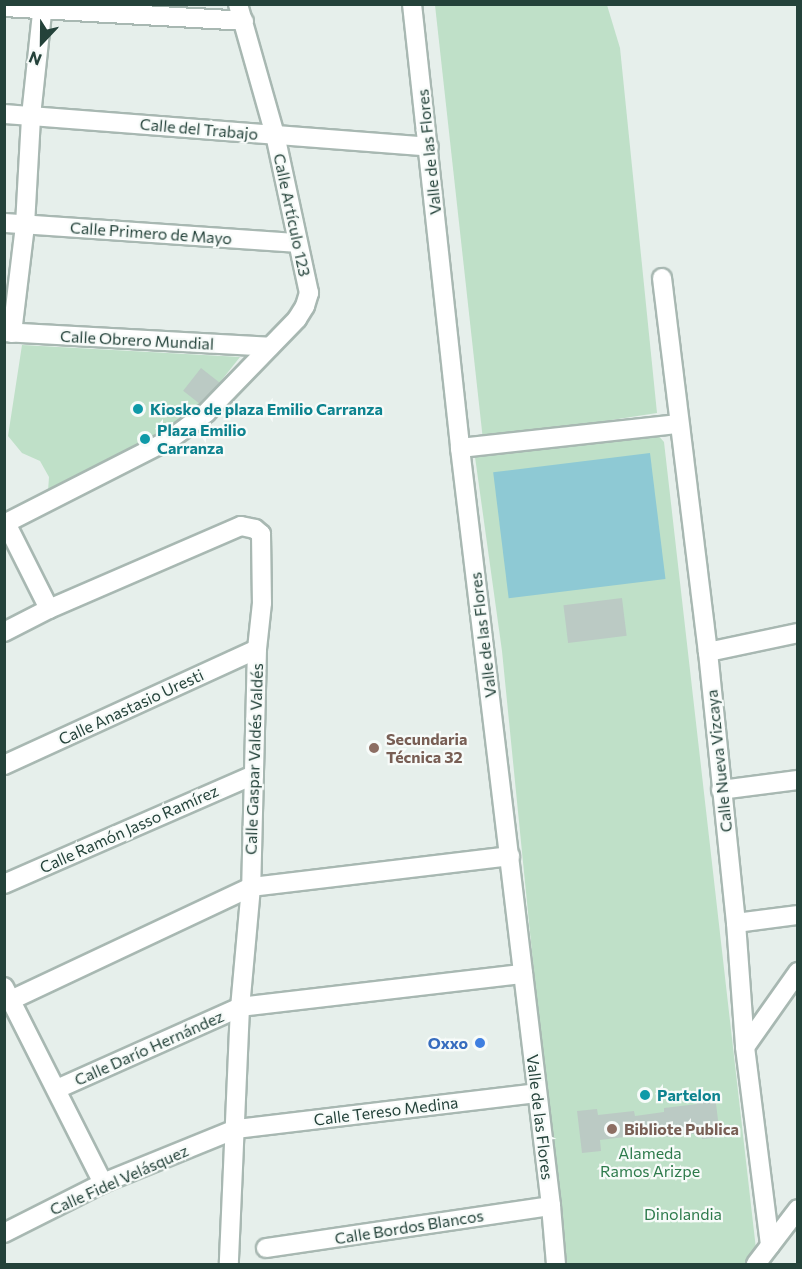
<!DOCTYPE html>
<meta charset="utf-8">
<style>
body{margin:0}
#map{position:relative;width:802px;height:1269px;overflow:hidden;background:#e6efeb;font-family:Commissioner,sans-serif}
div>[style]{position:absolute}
.green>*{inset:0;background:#bfe0c8}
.water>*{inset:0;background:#8ec9d4;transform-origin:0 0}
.building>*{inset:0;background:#bbcac4;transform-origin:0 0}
.roads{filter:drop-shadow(2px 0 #a8b8b2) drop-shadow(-2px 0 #a8b8b2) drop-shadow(0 2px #a8b8b2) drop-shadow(0 -2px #a8b8b2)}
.minor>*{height:18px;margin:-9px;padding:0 9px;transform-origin:9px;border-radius:9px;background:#fff}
.dots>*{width:16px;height:16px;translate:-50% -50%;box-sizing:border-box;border:3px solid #f7fbf9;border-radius:50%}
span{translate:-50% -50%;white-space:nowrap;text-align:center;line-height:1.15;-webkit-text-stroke:4.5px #f7fbf9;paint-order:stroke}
.street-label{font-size:16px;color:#24423a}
.culture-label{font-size:16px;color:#0d838f;font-weight:700}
.left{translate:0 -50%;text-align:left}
.education-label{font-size:16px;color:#785e54;font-weight:700}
.shop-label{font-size:16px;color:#366cbe;font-weight:700}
.right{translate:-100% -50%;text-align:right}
.park-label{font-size:16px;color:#2d7a4b}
.frame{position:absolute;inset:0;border:6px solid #24423a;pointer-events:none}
.north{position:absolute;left:12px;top:12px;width:60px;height:60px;-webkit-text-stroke:4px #f7fbf9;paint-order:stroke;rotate:202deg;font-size:16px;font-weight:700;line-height:24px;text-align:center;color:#24423a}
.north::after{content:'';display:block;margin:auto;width:21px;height:27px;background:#24423a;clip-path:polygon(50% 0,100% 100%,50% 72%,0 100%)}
</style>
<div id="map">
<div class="green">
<i style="clip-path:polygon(435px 5px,607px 5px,620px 48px,657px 413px,483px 440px)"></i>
<i style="clip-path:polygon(22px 345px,240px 357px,182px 430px,48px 491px,49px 477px,40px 461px,22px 453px,8px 436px)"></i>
<i style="clip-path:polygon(656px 433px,664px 442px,756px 1249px,745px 1264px,563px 1264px,502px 651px,475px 457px)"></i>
</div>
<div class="water">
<i style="left:650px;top:453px;width:127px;height:158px;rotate:83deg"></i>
</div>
<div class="building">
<i style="left:201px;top:368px;width:23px;height:29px;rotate:38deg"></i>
<i style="left:622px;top:598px;width:38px;height:59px;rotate:83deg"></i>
<i style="clip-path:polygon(715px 1095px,720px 1137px,702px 1139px,701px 1133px,667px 1137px,666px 1132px,600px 1140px,601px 1151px,582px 1153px,577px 1111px,597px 1109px,598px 1115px,634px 1111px,635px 1116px,664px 1112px,664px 1108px,697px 1104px,697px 1097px)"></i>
</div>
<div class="roads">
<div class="minor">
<i style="left:412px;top:4px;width:447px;rotate:83.8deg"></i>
<i style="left:460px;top:448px;width:763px;rotate:83.15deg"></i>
<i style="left:551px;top:1206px;width:58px;rotate:85.1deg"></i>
<i style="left:4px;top:7px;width:240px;rotate:3.3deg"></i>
<i style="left:4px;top:114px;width:426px;rotate:4.4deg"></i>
<i style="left:4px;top:223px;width:294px;rotate:3.9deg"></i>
<i style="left:662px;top:278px;width:377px;rotate:83deg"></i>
<i style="left:708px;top:652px;width:272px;rotate:84.1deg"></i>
<i style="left:736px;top:923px;width:124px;rotate:85.8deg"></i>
<i style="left:745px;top:1047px;width:200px;rotate:82.8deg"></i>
<i style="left:4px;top:332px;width:266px;rotate:3.2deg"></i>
<i style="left:12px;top:333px;width:109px;rotate:-83.1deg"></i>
<i style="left:25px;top:225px;width:109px;rotate:-86.8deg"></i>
<i style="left:31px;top:116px;width:113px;rotate:-83.9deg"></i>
<i style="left:460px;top:448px;width:220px;rotate:-6.3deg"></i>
<i style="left:6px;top:523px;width:96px;rotate:63.4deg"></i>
<i style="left:4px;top:524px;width:185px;rotate:-27deg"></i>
<i style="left:169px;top:440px;width:46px;rotate:-36.1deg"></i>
<i style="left:206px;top:413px;width:131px;rotate:-45.9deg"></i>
<i style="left:297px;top:319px;width:15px;rotate:-58deg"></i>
<i style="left:305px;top:306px;width:14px;rotate:-73deg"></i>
<i style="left:309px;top:293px;width:162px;rotate:-102.1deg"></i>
<i style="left:275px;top:135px;width:136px;rotate:-105.8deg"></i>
<i style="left:4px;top:632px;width:51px;rotate:-27.1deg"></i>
<i style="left:49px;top:609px;width:209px;rotate:-23.4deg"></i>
<i style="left:241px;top:526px;width:14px;rotate:12deg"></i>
<i style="left:255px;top:529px;width:8px;rotate:40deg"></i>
<i style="left:261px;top:534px;width:69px;rotate:89.2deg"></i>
<i style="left:262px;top:603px;width:46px;rotate:96.2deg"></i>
<i style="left:257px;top:649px;width:238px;rotate:91.4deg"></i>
<i style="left:251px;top:887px;width:121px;rotate:95.2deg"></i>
<i style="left:240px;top:1007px;width:257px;rotate:92.5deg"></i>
<i style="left:708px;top:652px;width:92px;rotate:-11.9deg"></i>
<i style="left:4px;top:765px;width:278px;rotate:-24.6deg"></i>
<i style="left:721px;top:790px;width:78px;rotate:-7.4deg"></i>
<i style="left:4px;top:884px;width:273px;rotate:-23.6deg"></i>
<i style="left:736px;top:923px;width:63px;rotate:-7.4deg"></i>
<i style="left:4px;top:987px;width:220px;rotate:63.2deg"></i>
<i style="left:11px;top:1000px;width:265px;rotate:-25.2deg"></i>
<i style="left:251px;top:887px;width:261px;rotate:-6.8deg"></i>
<i style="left:745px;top:1047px;width:92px;rotate:-54.8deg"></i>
<i style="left:57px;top:1089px;width:201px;rotate:-24.1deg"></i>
<i style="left:240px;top:1007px;width:285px;rotate:-6.7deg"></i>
<i style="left:4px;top:1233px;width:111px;rotate:-26.8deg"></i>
<i style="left:103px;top:1183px;width:144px;rotate:-22.1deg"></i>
<i style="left:236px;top:1129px;width:302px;rotate:-6.8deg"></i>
<i style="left:266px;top:1248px;width:288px;rotate:-8.4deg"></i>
<i style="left:756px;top:1264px;width:69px;rotate:-52.6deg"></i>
</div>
</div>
<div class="dots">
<i style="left:138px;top:409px;background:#0f9aa8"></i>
<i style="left:145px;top:439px;background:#0f9aa8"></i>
<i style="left:374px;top:748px;background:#8d6e63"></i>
<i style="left:480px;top:1043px;background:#3f7fe0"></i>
<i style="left:645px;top:1095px;background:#0f9aa8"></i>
<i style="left:612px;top:1129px;background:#8d6e63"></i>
</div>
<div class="street-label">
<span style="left:199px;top:129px;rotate:5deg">Calle del Trabajo</span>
<span style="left:429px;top:152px;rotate:-96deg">Valle de las Flores</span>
<span style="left:292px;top:215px;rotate:78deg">Calle Artículo 123</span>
<span style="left:151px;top:233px;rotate:4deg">Calle Primero de Mayo</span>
<span style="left:137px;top:340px;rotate:3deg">Calle Obrero Mundial</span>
<span style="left:483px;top:635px;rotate:-97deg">Valle de las Flores</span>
<span style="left:131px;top:707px;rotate:-25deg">Calle Anastasio Uresti</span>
<span style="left:254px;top:759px;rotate:-88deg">Calle Gaspar Valdés Valdés</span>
<span style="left:719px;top:761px;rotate:-96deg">Calle Nueva Vizcaya</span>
<span style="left:129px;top:829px;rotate:-24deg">Calle Ramón Jasso Ramírez</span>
<span style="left:149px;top:1048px;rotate:-24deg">Calle Darío Hernández</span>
<span style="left:386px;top:1111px;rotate:-7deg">Calle Tereso Medina</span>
<span style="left:540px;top:1117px;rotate:83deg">Valle de las Flores</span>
<span style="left:119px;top:1180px;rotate:-24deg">Calle Fidel Velásquez</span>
<span style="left:409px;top:1227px;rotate:-9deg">Calle Bordos Blancos</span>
</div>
<div class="culture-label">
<span class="left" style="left:150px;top:409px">Kiosko de plaza Emilio Carranza</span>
<span class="left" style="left:157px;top:439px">Plaza Emilio<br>Carranza</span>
<span class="left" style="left:657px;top:1095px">Partelon</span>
</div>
<div class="education-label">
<span class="left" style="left:386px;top:748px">Secundaria<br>Técnica 32</span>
<span class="left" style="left:624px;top:1129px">Bibliote Publica</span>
</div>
<div class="shop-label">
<span class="right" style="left:468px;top:1043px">Oxxo</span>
</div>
<div class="park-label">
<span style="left:650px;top:1162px">Alameda<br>Ramos Arizpe</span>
<span style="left:683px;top:1214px">Dinolandia</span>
</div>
<div class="frame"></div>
<div class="north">N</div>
</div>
